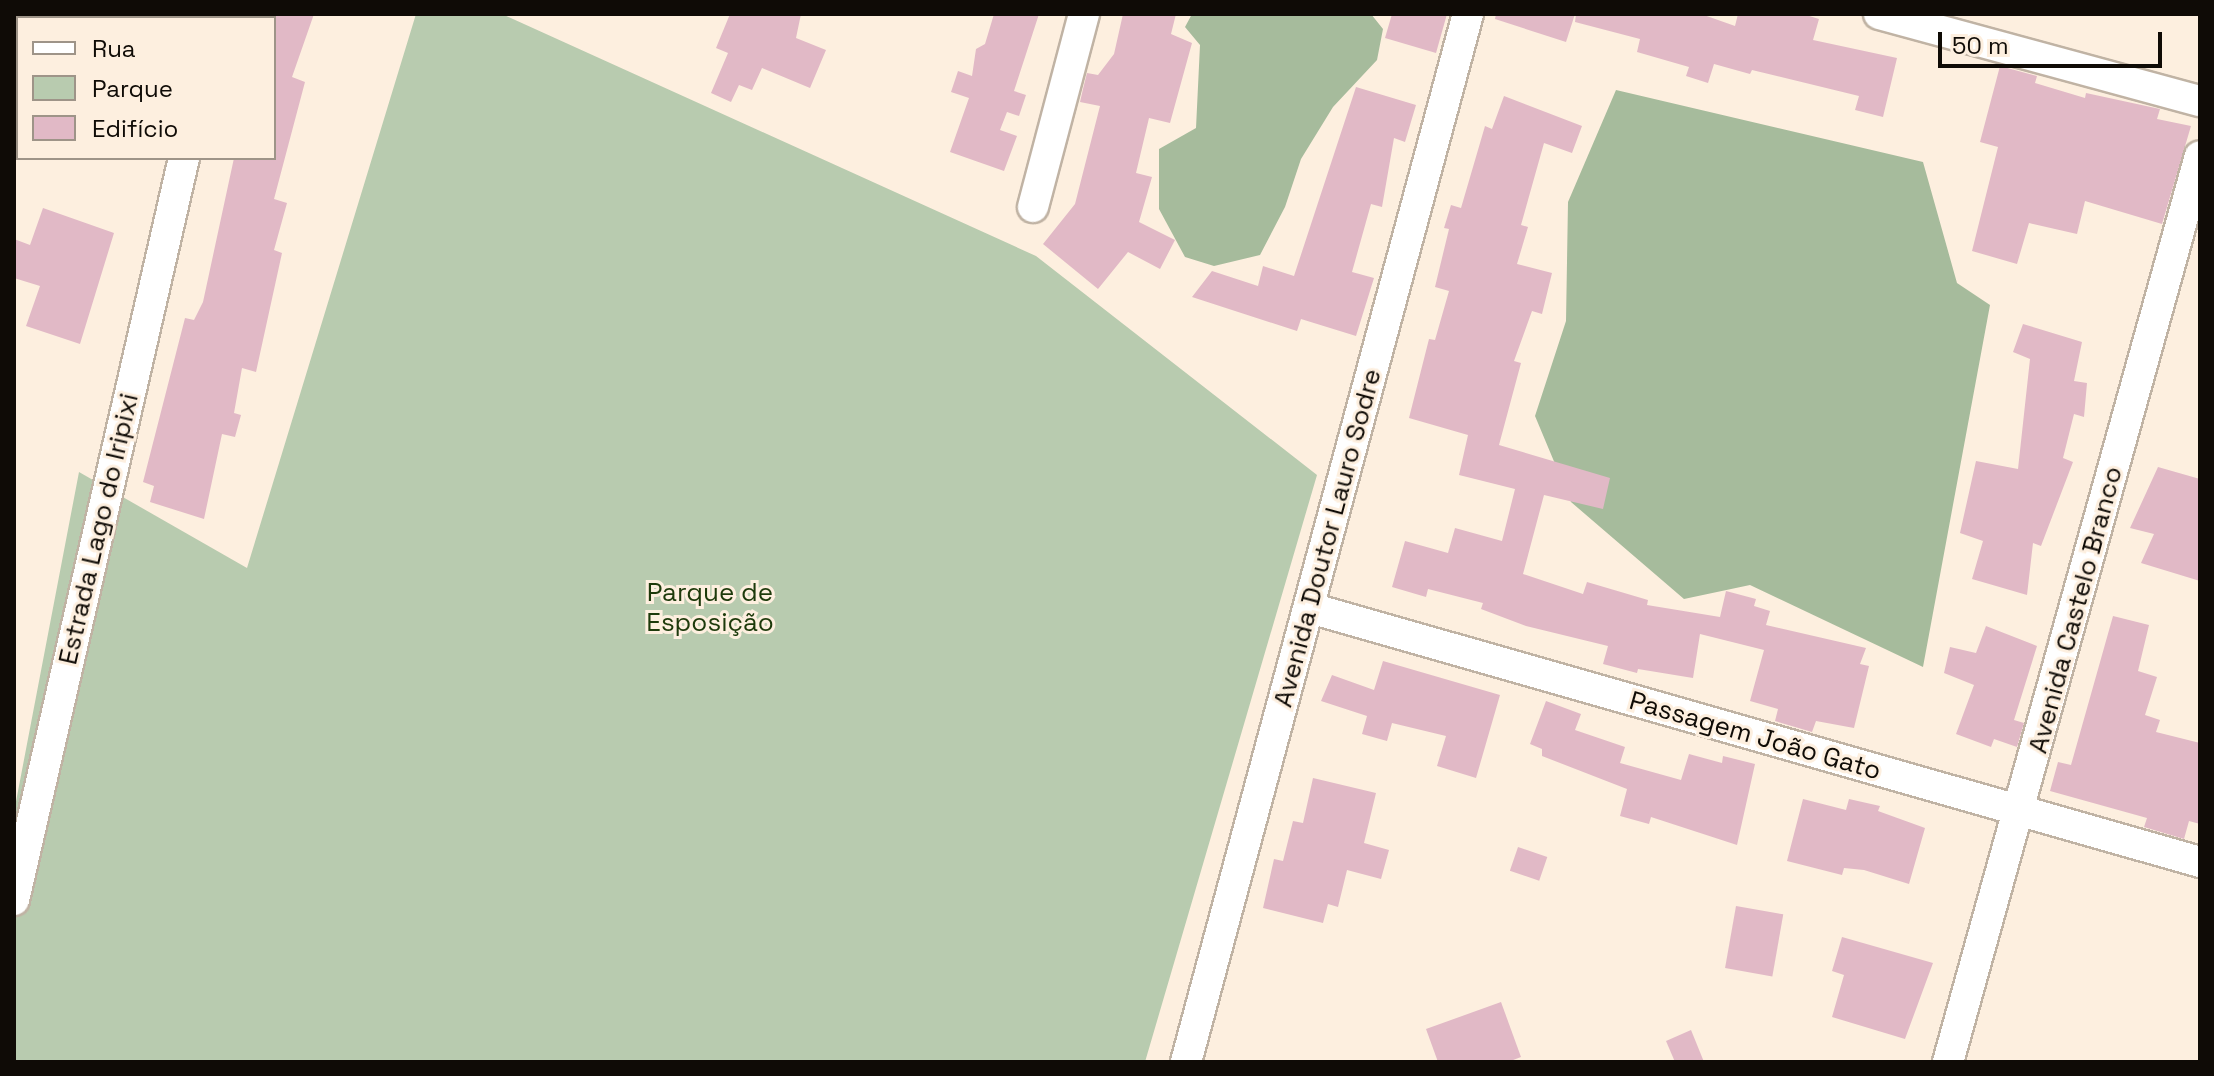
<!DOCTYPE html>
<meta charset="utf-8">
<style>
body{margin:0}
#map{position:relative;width:2214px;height:1076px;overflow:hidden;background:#fdefdf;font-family:"Space Grotesk",sans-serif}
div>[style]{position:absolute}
.green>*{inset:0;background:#b8cbaf}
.forest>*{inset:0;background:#a6bb9c}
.building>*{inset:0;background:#e1b9c6;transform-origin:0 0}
.roads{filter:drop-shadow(2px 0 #c0b3a4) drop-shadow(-2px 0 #c0b3a4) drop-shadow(0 2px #c0b3a4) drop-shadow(0 -2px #c0b3a4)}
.minor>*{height:30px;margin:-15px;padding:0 15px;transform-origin:15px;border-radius:15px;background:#fff}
span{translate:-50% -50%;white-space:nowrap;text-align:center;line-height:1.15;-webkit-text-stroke:6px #fdefdf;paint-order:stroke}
.street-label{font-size:26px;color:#0f0b06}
.park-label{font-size:26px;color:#1d3a0b}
.frame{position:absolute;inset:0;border:16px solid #0f0b06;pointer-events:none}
.legend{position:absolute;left:16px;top:16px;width:260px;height:144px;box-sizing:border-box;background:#fdefdf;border:2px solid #9e9488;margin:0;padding:10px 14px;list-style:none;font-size:24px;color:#0f0b06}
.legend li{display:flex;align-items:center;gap:16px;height:40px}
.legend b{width:40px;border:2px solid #9e9488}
.scale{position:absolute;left:1938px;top:32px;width:224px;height:36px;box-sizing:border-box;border:4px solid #0f0b06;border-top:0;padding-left:10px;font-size:24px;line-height:28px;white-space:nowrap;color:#0f0b06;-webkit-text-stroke:6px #fdefdf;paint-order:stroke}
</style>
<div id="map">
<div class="green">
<i style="clip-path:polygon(416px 14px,502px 14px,1036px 256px,1317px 475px,1145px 1062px,14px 1062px,14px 812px,79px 472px,247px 568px)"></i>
</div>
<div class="forest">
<i style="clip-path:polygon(1192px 14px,1371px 14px,1383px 29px,1377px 60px,1333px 107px,1301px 159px,1285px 207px,1260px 255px,1214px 266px,1185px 257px,1159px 209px,1159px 149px,1196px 128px,1200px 45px,1185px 27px)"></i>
<i style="clip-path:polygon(1616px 90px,1923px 162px,1957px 283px,1990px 305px,1923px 667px,1750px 585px,1684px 599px,1571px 502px,1535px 416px,1566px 321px,1568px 202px)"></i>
</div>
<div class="building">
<i style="clip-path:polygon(274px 14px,314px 14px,292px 77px,305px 82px,274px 199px,287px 203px,274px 250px,282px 253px,256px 372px,242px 368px,234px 413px,241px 415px,235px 437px,222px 434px,204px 519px,150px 502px,154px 486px,143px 482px,185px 318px,194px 320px,203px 302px,234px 158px,274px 158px)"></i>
<i style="clip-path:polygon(730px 14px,801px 14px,796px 38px,826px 50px,810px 88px,762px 68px,752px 90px,739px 85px,731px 102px,711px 93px,728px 53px,716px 48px)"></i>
<i style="clip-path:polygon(994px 14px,1039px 14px,1014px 91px,1026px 95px,1019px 116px,1007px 112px,1000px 130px,1017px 136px,1004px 171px,950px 152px,969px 98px,951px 92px,958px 71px,972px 76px,976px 49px,985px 44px)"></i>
<i style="clip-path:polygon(1123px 14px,1176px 14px,1171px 34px,1192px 43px,1170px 123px,1149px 118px,1136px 173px,1152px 177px,1139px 222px,1175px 240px,1160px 269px,1128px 252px,1098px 289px,1043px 244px,1075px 204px,1100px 106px,1080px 102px,1083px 89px,1087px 73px,1098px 75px,1114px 54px)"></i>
<i style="clip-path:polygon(1392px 14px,1447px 14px,1436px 53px,1385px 38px)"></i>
<i style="clip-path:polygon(1496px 14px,1575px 14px,1566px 42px,1495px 19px)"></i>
<i style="clip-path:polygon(1576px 14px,1701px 14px,1735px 26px,1738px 14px,1803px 14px,1819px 19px,1813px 40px,1897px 58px,1883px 117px,1855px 110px,1859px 96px,1752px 70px,1750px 74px,1714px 64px,1708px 83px,1686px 76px,1689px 67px,1637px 52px,1640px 39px,1575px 22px)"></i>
<i style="clip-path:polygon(2000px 66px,2037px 76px,2035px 83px,2085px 98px,2086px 93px,2160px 109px,2157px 119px,2191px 126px,2162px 224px,2085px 201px,2077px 234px,2029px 223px,2017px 264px,1972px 251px,1998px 147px,1980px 142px)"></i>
<i style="clip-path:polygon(1356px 87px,1416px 105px,1405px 142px,1394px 138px,1382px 207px,1371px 204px,1352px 272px,1374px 278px,1356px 336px,1301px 319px,1297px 331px,1192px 297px,1212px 271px,1258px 286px,1263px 266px,1294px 276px)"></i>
<i style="clip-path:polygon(1504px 96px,1582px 126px,1572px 153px,1544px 143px,1521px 225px,1528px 227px,1517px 264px,1552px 273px,1542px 314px,1532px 311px,1514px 361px,1521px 363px,1499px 445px,1610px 478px,1603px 509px,1544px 495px,1523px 574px,1583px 594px,1587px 582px,1648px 600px,1647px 605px,1720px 617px,1726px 591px,1756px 599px,1754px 606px,1770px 611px,1766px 625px,1866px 648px,1860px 664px,1869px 666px,1854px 728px,1816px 721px,1812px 732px,1775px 721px,1778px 709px,1750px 701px,1764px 650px,1700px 634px,1693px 678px,1638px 669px,1637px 673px,1603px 664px,1608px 646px,1526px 626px,1481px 609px,1483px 603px,1428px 589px,1426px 597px,1392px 587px,1405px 541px,1448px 553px,1455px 528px,1502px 541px,1515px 489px,1459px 475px,1468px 435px,1409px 418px,1429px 339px,1435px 340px,1449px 291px,1435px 287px,1449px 229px,1444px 228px,1451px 205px,1461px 208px,1485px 126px,1492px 129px)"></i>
<i style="clip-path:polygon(43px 208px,114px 233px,80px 344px,26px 326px,40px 286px,14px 278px,14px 239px,30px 245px)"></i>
<i style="clip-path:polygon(2023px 324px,2082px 342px,2074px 381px,2087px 383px,2084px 417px,2074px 414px,2063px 458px,2073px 462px,2041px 546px,2033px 543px,2027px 595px,1972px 579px,1983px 541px,1960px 533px,1976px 461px,2018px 469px,2030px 359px,2013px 352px)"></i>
<i style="clip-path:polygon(2158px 467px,2200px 479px,2200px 581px,2141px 563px,2154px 534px,2130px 528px)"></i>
<i style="clip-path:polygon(2113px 616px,2149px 625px,2138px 671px,2157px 677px,2145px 715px,2160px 720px,2156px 732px,2200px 743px,2200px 824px,2189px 821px,2184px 839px,2144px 827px,2147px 818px,2050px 791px,2058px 762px,2071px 765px)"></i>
<i style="clip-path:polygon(1986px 626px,2037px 646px,2014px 720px,2024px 723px,2017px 747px,1994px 739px,1991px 747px,1956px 734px,1974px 685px,1944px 673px,1950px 647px,1976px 653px)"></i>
<i style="clip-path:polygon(1383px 661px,1500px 695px,1476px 778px,1437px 766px,1446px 736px,1392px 723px,1387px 741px,1362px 734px,1367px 716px,1321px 701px,1332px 675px,1374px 690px)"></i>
<i style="clip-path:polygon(1546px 701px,1581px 714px,1575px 730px,1625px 747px,1620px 763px,1681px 780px,1689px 754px,1722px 763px,1723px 756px,1755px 764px,1737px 845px,1651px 817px,1649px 824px,1620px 816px,1627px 789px,1542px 756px,1542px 749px,1530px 744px)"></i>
<i style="clip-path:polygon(1313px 778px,1376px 793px,1364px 843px,1389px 850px,1381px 879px,1347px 870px,1338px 907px,1328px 904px,1323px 923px,1263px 908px,1274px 859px,1283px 861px,1293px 821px,1303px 823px)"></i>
<i style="clip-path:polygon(1803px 799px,1846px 810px,1849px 799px,1880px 806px,1878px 811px,1925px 828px,1909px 884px,1864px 870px,1844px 868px,1842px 875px,1787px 861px)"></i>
<i style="left:1518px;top:847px;width:31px;height:25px;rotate:19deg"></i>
<i style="left:1736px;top:906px;width:48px;height:63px;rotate:10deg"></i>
<i style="clip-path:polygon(1842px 937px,1933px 963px,1905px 1039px,1832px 1017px,1844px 975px,1832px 971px)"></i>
<i style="clip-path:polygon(1501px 1002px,1521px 1057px,1508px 1062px,1438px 1062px,1426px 1029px)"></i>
<i style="clip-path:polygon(1691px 1030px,1704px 1062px,1675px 1062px,1666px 1041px)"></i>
</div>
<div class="roads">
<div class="minor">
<i style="left:86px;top:14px;width:12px;rotate:20deg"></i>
<i style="left:1879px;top:14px;width:333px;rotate:15.2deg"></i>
<i style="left:217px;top:18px;width:4px;rotate:-76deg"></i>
<i style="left:1033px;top:207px;width:200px;rotate:-75.2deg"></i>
<i style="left:1310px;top:608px;width:926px;rotate:15.93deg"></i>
<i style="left:14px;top:900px;width:761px;rotate:-77.1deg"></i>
<i style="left:1186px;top:1062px;width:1085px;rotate:-74.94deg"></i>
<i style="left:1948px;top:1062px;width:940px;rotate:-74.46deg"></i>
</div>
</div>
<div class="street-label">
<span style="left:99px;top:529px;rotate:-77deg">Estrada Lago do Iripixi</span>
<span style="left:1328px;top:538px;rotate:-75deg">Avenida Doutor Lauro Sodre</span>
<span style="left:2076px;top:610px;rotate:-75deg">Avenida Castelo Branco</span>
<span style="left:1755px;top:736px;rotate:16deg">Passagem João Gato</span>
</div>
<div class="park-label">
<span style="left:710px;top:608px">Parque de<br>Esposição</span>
</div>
<div class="frame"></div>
<ul class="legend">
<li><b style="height:10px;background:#fff"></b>Rua</li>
<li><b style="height:22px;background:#b8cbaf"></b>Parque</li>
<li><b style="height:22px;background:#e1b9c6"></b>Edifício</li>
</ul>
<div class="scale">50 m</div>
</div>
